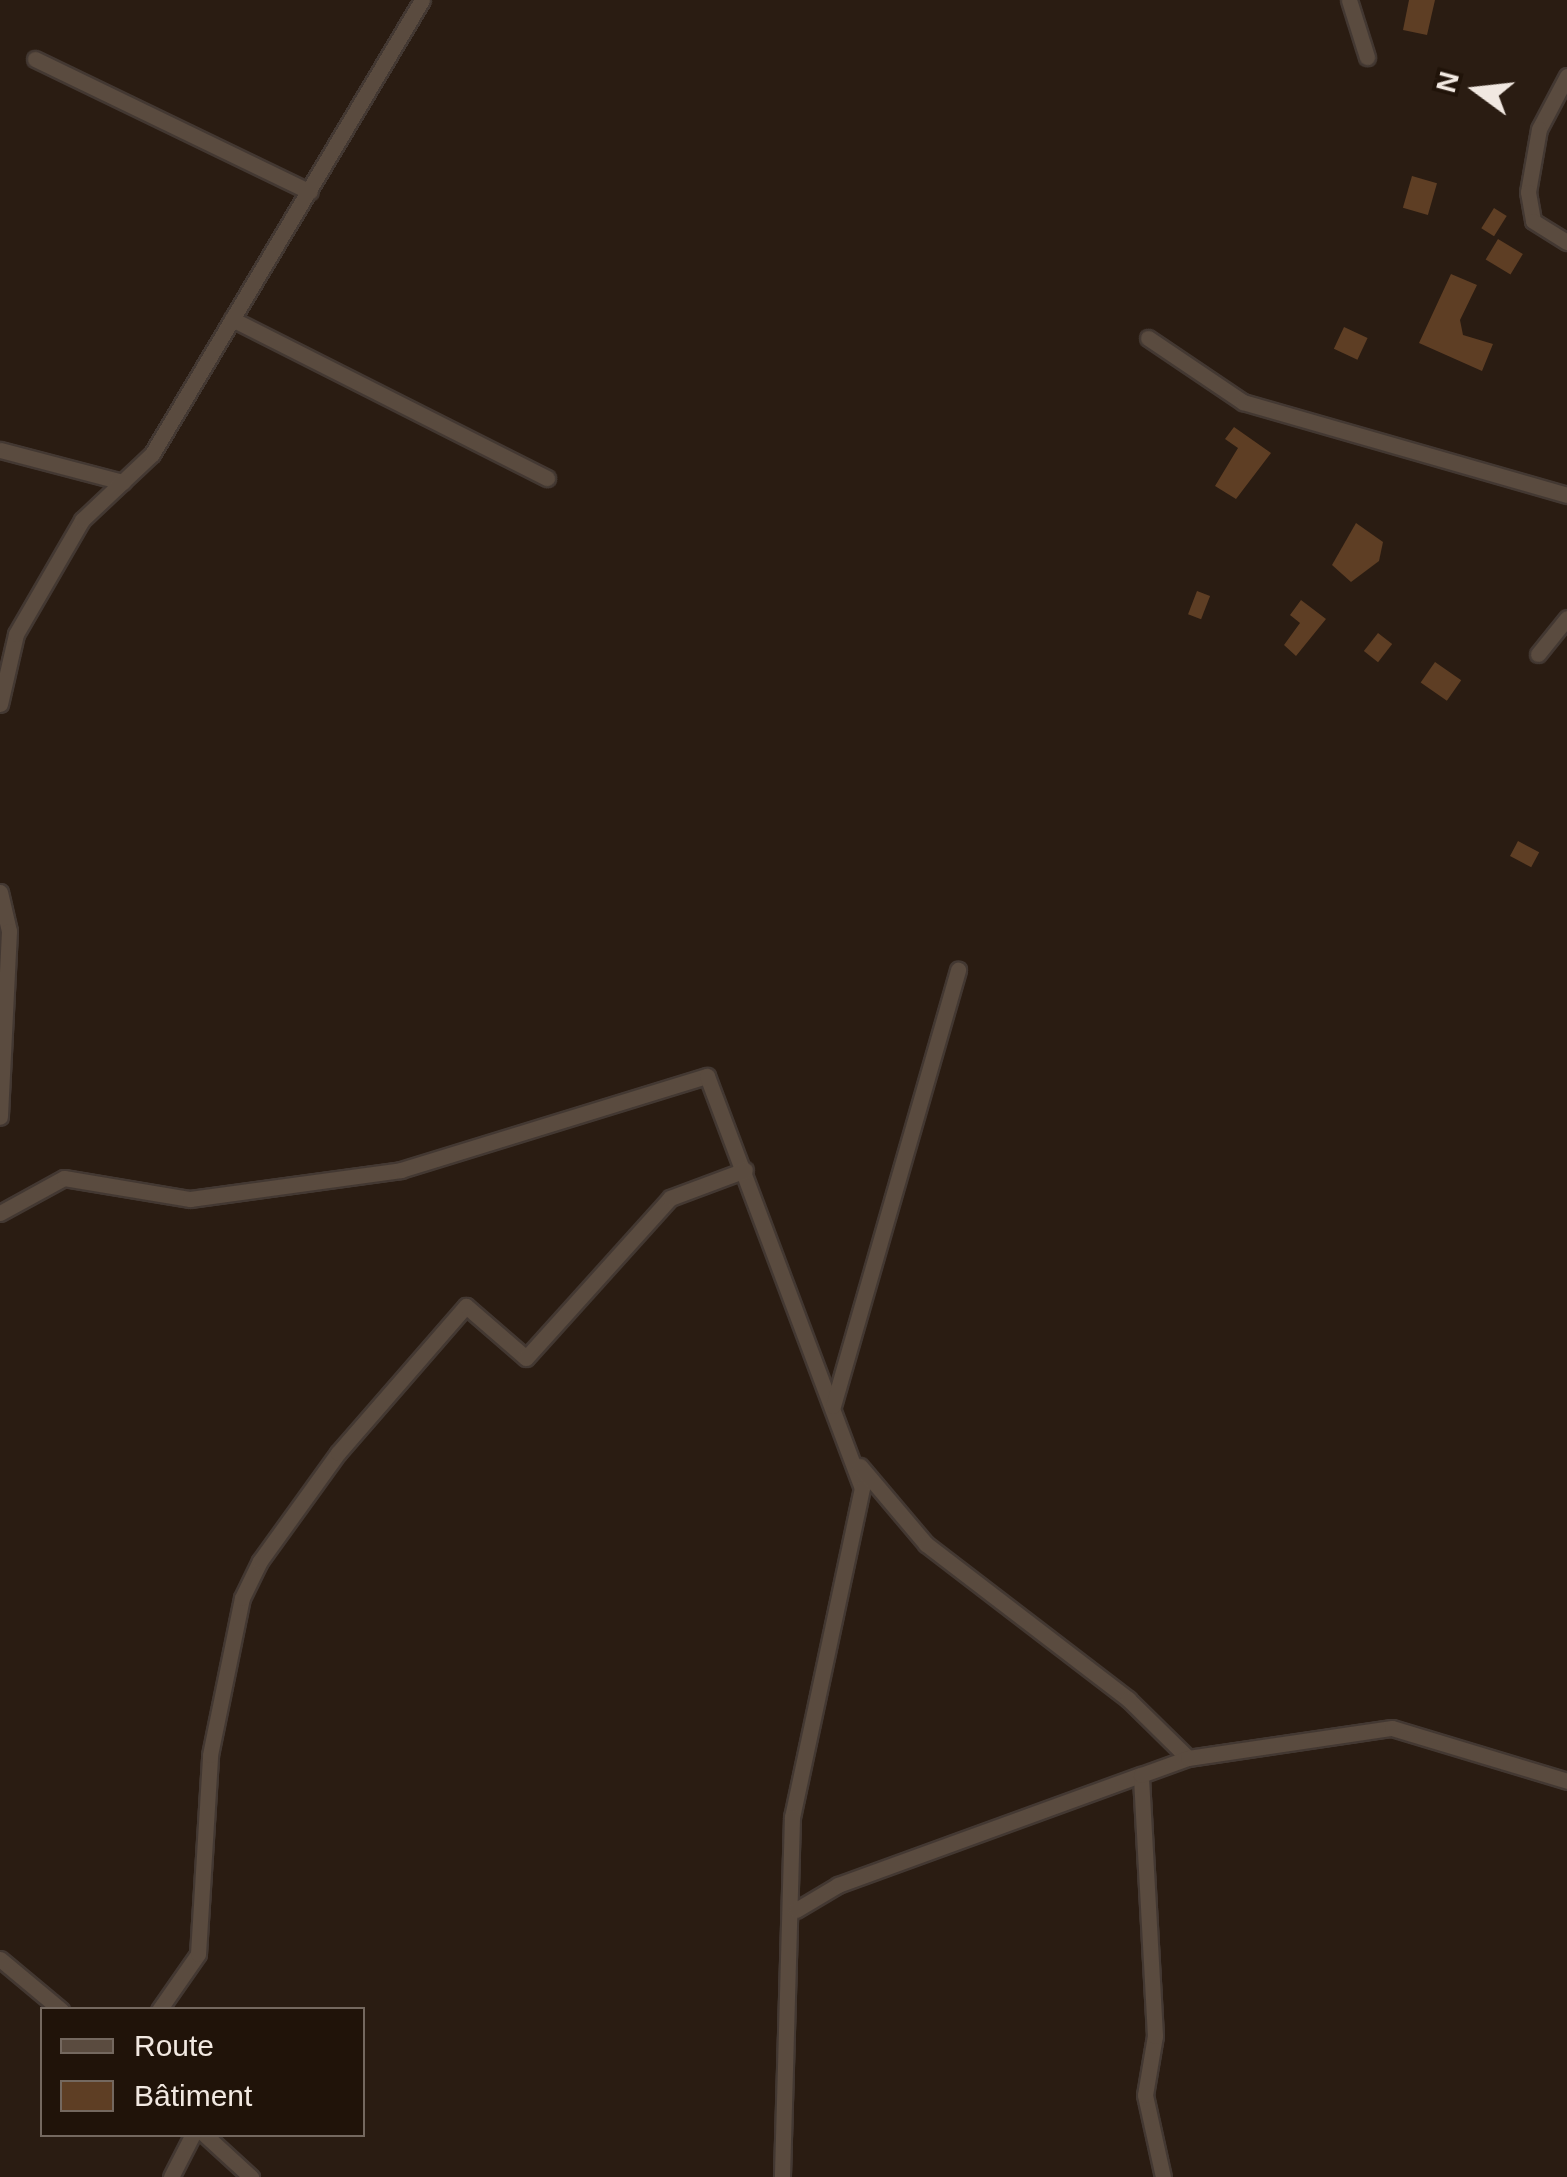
<!DOCTYPE html>
<meta charset="utf-8">
<style>
body{margin:0}
#map{position:relative;width:1567px;height:2177px;overflow:hidden;background:#2a1c12;font-family:Helvetica,sans-serif}
div>[style]{position:absolute}
.building>*{inset:0;background:#5e3e24;transform-origin:0 0}
.roads{filter:drop-shadow(2px 0 #433832) drop-shadow(-2px 0 #433832) drop-shadow(0 2px #433832) drop-shadow(0 -2px #433832)}
.minor>*{height:15px;margin:-7.5px;padding:0 7.5px;transform-origin:7.5px;border-radius:7.5px;background:#5a4b3f}
span{translate:-50% -50%;white-space:nowrap;text-align:center;line-height:1.15;-webkit-text-stroke:8px #201309;paint-order:stroke}
.legend{position:absolute;left:40px;top:2007px;width:325px;height:130px;box-sizing:border-box;background:#201309;border:2px solid #74685f;margin:0;padding:12px 18px;list-style:none;font-size:30px;color:#f1e8e1}
.legend li{display:flex;align-items:center;gap:20px;height:50px}
.legend b{width:50px;border:2px solid #74685f}
.north{position:absolute;left:1427px;top:40px;width:100px;height:100px;-webkit-text-stroke:8px #201309;paint-order:stroke;rotate:285deg;font-size:28px;font-weight:700;line-height:40px;text-align:center;color:#f1e8e1}
.north::after{content:'';display:block;margin:auto;width:35px;height:45px;background:#f1e8e1;clip-path:polygon(50% 0,100% 100%,50% 72%,0 100%)}
</style>
<div id="map">
<div class="building">
<i style="clip-path:polygon(1409px 0,1435px 0,1427px 35px,1403px 30px)"></i>
<i style="left:1412px;top:176px;width:26px;height:33px;rotate:16deg"></i>
<i style="left:1494px;top:208px;width:15px;height:24px;rotate:32deg"></i>
<i style="left:1498px;top:239px;width:29px;height:24px;rotate:31deg"></i>
<i style="clip-path:polygon(1451px 274px,1477px 285px,1460px 320px,1463px 335px,1493px 344px,1482px 371px,1419px 343px)"></i>
<i style="left:1344px;top:327px;width:26px;height:24px;rotate:25deg"></i>
<i style="clip-path:polygon(1234px 427px,1271px 453px,1236px 499px,1215px 486px,1238px 448px,1225px 439px)"></i>
<i style="clip-path:polygon(1356px 523px,1383px 542px,1379px 561px,1351px 582px,1332px 565px)"></i>
<i style="left:1197px;top:591px;width:14px;height:25px;rotate:21deg"></i>
<i style="clip-path:polygon(1301px 600px,1326px 619px,1296px 656px,1284px 645px,1300px 623px,1290px 615px)"></i>
<i style="left:1378px;top:633px;width:18px;height:23px;rotate:38deg"></i>
<i style="left:1435px;top:662px;width:32px;height:25px;rotate:35deg"></i>
<i style="left:1518px;top:841px;width:24px;height:17px;rotate:28deg"></i>
</div>
<div class="roads">
<div class="minor">
<i style="left:1349px;top:0;width:60px;rotate:72.5deg"></i>
<i style="left:35px;top:59px;width:305px;rotate:25.8deg"></i>
<i style="left:1567px;top:76px;width:60px;rotate:117.8deg"></i>
<i style="left:1539px;top:129px;width:64px;rotate:99.9deg"></i>
<i style="left:1528px;top:192px;width:29px;rotate:80deg"></i>
<i style="left:1533px;top:221px;width:40px;rotate:32deg"></i>
<i style="left:232px;top:319px;width:353px;rotate:26.8deg"></i>
<i style="left:1148px;top:338px;width:115px;rotate:34deg"></i>
<i style="left:1243px;top:402px;width:337px;rotate:16deg"></i>
<i style="left:0;top:450px;width:127px;rotate:14.6deg"></i>
<i style="left:1538px;top:654px;width:46px;rotate:-51.1deg"></i>
<i style="left:0;top:704px;width:72px;rotate:-77.1deg"></i>
<i style="left:16px;top:634px;width:132px;rotate:-59.9deg"></i>
<i style="left:82px;top:520px;width:96px;rotate:-43.3deg"></i>
<i style="left:152px;top:454px;width:528px;rotate:-59.26deg"></i>
<i style="left:0;top:892px;width:40px;rotate:77deg"></i>
<i style="left:9px;top:931px;width:186px;rotate:92.8deg"></i>
<i style="left:0;top:1213px;width:73px;rotate:-28.7deg"></i>
<i style="left:64px;top:1178px;width:128px;rotate:9.5deg"></i>
<i style="left:190px;top:1199px;width:213px;rotate:-7.8deg"></i>
<i style="left:401px;top:1170px;width:320px;rotate:-17.1deg"></i>
<i style="left:707px;top:1076px;width:440px;rotate:69.4deg"></i>
<i style="left:862px;top:1488px;width:336px;rotate:102deg"></i>
<i style="left:792px;top:1817px;width:360px;rotate:91.6deg"></i>
<i style="left:833px;top:1406px;width:454px;rotate:-74deg"></i>
<i style="left:860px;top:1466px;width:102px;rotate:49.8deg"></i>
<i style="left:926px;top:1544px;width:255px;rotate:37.5deg"></i>
<i style="left:1128px;top:1699px;width:84px;rotate:44.5deg"></i>
<i style="left:796px;top:1910px;width:49px;rotate:-30.8deg"></i>
<i style="left:838px;top:1885px;width:322px;rotate:-20deg"></i>
<i style="left:0;top:1959px;width:80px;rotate:39.9deg"></i>
<i style="left:159px;top:2010px;width:68px;rotate:-55.1deg"></i>
<i style="left:198px;top:1954px;width:199px;rotate:-86.5deg"></i>
<i style="left:210px;top:1755px;width:160px;rotate:-78.5deg"></i>
<i style="left:242px;top:1598px;width:41px;rotate:-64.1deg"></i>
<i style="left:260px;top:1561px;width:133px;rotate:-54.2deg"></i>
<i style="left:338px;top:1453px;width:195px;rotate:-49deg"></i>
<i style="left:466px;top:1306px;width:79px;rotate:40.9deg"></i>
<i style="left:526px;top:1358px;width:215px;rotate:-48deg"></i>
<i style="left:670px;top:1198px;width:80px;rotate:-20.5deg"></i>
<i style="left:204px;top:2134px;width:64px;rotate:42.5deg"></i>
<i style="left:171px;top:2177px;width:48px;rotate:-62.9deg"></i>
<i style="left:1163px;top:2177px;width:84px;rotate:-102.4deg"></i>
<i style="left:1145px;top:2095px;width:60px;rotate:-80.4deg"></i>
<i style="left:1155px;top:2036px;width:261px;rotate:-93.1deg"></i>
<i style="left:1141px;top:1775px;width:50px;rotate:-19.9deg"></i>
<i style="left:1188px;top:1758px;width:206px;rotate:-8.4deg"></i>
<i style="left:1392px;top:1728px;width:183px;rotate:16.8deg"></i>
</div>
</div>
<ul class="legend">
<li><b style="height:12px;background:#5a4b3f"></b>Route</li>
<li><b style="height:28px;background:#5e3e24"></b>Bâtiment</li>
</ul>
<div class="north">N</div>
</div>
